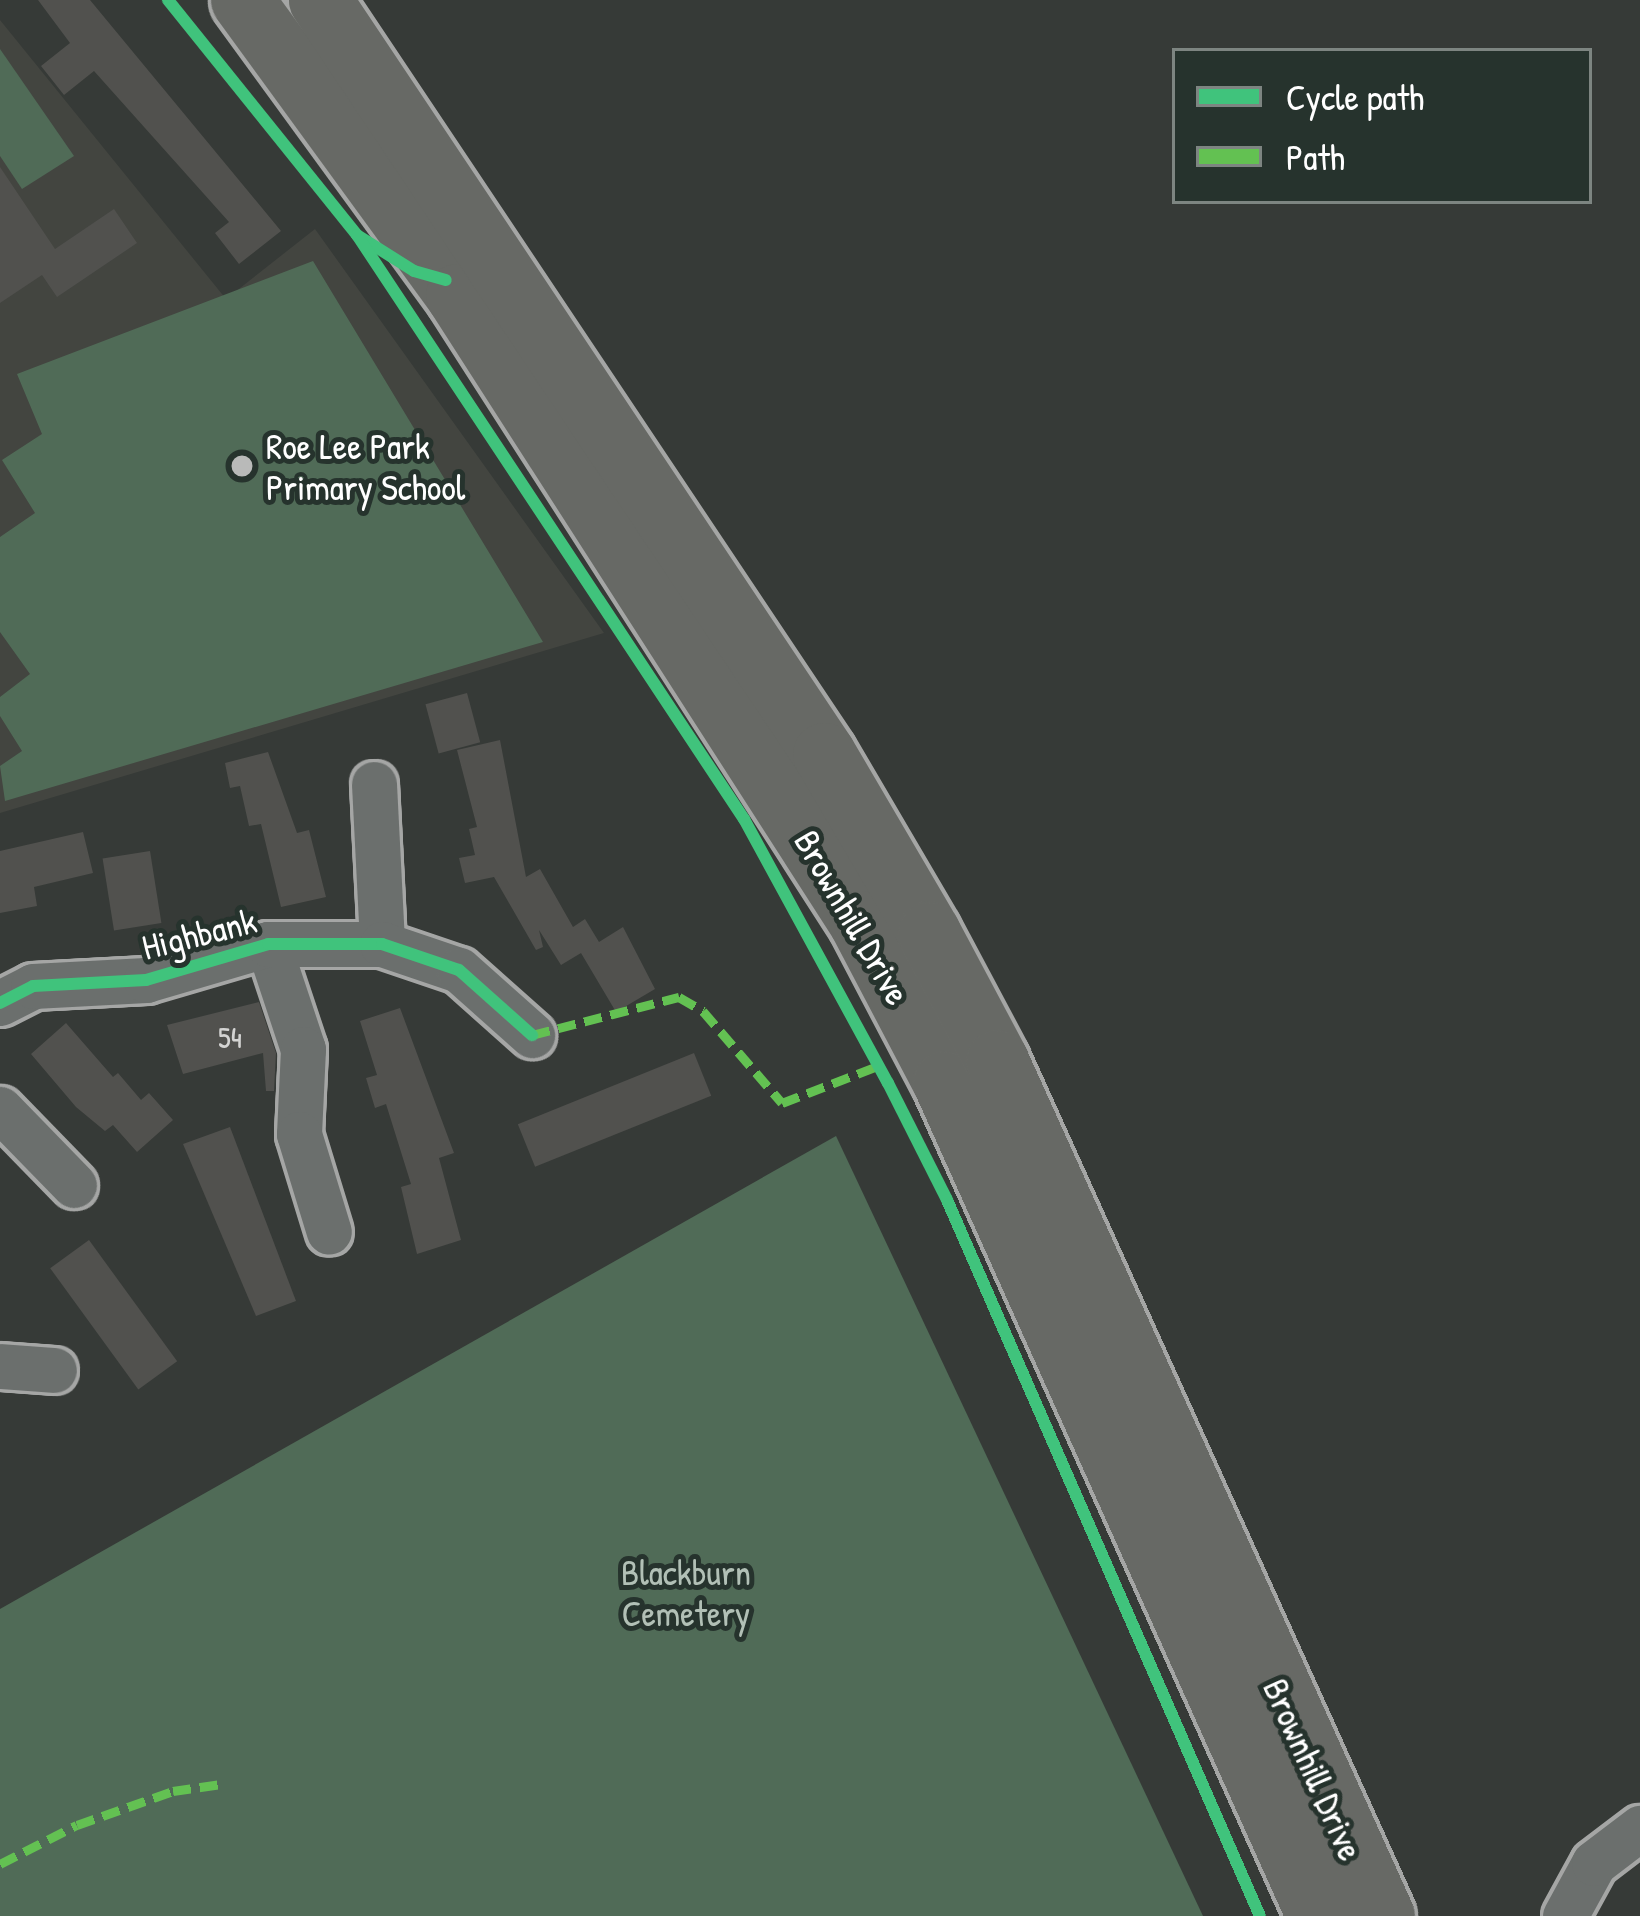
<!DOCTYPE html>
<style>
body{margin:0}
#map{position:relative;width:1640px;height:1916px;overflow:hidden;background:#363a37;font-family:"Patrick Hand",sans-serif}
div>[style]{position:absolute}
.built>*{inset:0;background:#434540}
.green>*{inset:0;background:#506b57}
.building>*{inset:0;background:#51514e;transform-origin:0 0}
.roads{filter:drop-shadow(3px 0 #a5a6a5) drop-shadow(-3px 0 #a5a6a5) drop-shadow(0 3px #a5a6a5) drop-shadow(0 -3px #a5a6a5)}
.minor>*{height:45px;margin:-22.5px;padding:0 22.5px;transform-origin:22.5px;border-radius:22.5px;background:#6b6f6d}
.highway>*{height:63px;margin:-31.5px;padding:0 31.5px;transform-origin:31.5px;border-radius:31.5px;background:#676965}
.quiet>*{height:9px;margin-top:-4.5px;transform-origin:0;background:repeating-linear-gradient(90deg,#63c152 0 18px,transparent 0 27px)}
.cycleway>*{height:12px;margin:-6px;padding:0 6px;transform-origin:6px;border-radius:6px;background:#40c37c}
.dots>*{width:33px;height:33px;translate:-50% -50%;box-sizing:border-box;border:6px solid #26332d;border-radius:50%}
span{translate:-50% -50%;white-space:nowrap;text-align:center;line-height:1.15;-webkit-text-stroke:10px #26332d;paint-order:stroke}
.number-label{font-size:30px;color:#d4d4d3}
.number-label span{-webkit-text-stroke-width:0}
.poi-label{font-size:36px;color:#fff}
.left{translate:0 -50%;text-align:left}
.street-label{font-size:36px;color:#fff}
.park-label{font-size:36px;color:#b2c0b6}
.legend{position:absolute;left:1172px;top:48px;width:420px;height:156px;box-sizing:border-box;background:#26332d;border:3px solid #7d8581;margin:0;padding:15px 21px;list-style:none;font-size:36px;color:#fff}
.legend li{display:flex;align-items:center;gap:24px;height:60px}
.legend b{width:60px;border:3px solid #7d8581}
</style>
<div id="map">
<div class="built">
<i style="clip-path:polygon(0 20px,226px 299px,315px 229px,604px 633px,0 813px)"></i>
</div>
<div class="green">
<i style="clip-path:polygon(0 49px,74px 156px,22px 189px,0 156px)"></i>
<i style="clip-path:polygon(313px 261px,543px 642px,5px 801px,0 766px,22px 751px,0 716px,0 697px,30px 674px,0 632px,0 537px,35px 513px,2px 460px,42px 434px,17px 374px)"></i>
<i style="clip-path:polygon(836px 1136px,1203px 1916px,0 1916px,0 1609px)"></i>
</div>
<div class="building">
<i style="clip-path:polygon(38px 0,90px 0,281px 231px,239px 264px,215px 233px,229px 222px,94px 71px,64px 95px,41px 66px,70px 43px)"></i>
<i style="clip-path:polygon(0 167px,55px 249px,114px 209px,137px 243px,57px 297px,42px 275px,0 303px)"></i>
<i style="left:467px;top:693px;width:51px;height:43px;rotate:75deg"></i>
<i style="clip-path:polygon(500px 740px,526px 877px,540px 869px,573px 927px,585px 919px,599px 942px,623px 927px,655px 989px,616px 1012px,581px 953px,591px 947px,561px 965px,539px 930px,543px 947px,536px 950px,494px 877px,465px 883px,459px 858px,475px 855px,469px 829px,477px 827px,457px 750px)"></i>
<i style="clip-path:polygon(268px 752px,297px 833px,309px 830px,326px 897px,281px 907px,261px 824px,249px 826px,240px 786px,230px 788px,225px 763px)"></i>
<i style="clip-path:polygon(83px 832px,93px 873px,34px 887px,37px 906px,0 913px,0 851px)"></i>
<i style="left:150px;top:851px;width:73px;height:48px;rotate:81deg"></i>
<i style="clip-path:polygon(259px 1002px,276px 1053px,274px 1091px,266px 1091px,263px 1053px,183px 1074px,167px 1025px)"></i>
<i style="clip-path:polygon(400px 1008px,454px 1153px,439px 1158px,461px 1240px,417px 1254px,401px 1187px,411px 1184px,386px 1104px,375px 1108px,366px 1078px,377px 1075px,360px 1021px)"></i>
<i style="clip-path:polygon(66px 1023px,113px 1077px,118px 1073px,141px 1100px,149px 1093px,173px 1120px,137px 1152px,113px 1125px,105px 1131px,76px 1107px,31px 1054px)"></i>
<i style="left:694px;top:1053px;width:46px;height:190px;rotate:68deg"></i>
<i style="clip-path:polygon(230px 1127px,296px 1301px,256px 1316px,183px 1144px)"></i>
<i style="left:89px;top:1240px;width:150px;height:48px;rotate:54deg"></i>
</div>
<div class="roads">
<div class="minor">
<i style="left:374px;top:784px;width:160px;rotate:87.1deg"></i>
<i style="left:268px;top:944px;width:111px;rotate:71.6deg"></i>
<i style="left:303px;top:1049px;width:85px;rotate:92.7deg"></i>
<i style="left:299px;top:1134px;width:102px;rotate:73deg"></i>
<i style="left:0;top:1003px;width:37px;rotate:-27deg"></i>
<i style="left:33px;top:986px;width:113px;rotate:-3deg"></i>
<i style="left:146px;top:980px;width:127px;rotate:-16.4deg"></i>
<i style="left:268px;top:944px;width:114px"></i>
<i style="left:382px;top:944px;width:81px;rotate:18.7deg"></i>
<i style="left:459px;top:970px;width:98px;rotate:41.7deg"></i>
<i style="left:0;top:1109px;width:106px;rotate:45.8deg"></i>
<i style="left:0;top:1366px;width:54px;rotate:4.2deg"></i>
<i style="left:1565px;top:1916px;width:60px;rotate:-61.3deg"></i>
<i style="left:1594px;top:1863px;width:58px;rotate:-37.3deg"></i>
</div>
<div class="highway">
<i style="left:242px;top:0;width:365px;rotate:53.9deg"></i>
<i style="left:457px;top:295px;width:745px;rotate:57.27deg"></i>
<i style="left:860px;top:922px;width:181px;rotate:62.3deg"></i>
<i style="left:944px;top:1082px;width:914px;rotate:65.85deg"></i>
<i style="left:320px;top:0;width:907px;rotate:56.24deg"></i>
<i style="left:824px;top:754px;width:208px;rotate:59.6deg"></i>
<i style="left:929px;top:933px;width:145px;rotate:62deg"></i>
<i style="left:997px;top:1061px;width:938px;rotate:65.7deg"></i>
</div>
</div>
<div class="quiet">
<i style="left:532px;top:1035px;width:152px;rotate:-14.5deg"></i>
<i style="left:679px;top:997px;width:28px;rotate:30deg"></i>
<i style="left:703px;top:1011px;width:121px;rotate:49.3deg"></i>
<i style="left:782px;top:1103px;width:103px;rotate:-21.1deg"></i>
<i style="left:0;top:1864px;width:86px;rotate:-26.9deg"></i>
<i style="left:77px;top:1825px;width:102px;rotate:-19.5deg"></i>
<i style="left:173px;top:1791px;width:49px;rotate:-8.3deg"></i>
</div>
<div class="cycleway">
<i style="left:168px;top:0;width:302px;rotate:51.2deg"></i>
<i style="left:357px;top:235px;width:67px;rotate:32.3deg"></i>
<i style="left:414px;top:271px;width:33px;rotate:16deg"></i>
<i style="left:357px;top:235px;width:701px;rotate:56.47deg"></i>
<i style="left:744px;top:819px;width:301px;rotate:61.4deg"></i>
<i style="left:888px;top:1083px;width:131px;rotate:63.2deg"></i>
<i style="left:947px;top:1200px;width:781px;rotate:66.39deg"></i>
<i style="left:0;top:1003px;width:37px;rotate:-27deg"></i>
<i style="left:33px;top:986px;width:113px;rotate:-3deg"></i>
<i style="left:146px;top:980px;width:127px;rotate:-16.4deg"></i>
<i style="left:268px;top:944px;width:114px"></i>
<i style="left:382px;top:944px;width:81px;rotate:18.7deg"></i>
<i style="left:459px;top:970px;width:98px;rotate:41.7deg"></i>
</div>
<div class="dots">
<i style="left:242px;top:466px;background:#b9bab9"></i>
</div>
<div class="number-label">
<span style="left:230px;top:1037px">54</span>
</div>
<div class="poi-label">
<span class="left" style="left:266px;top:466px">Roe Lee Park<br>Primary School</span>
</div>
<div class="street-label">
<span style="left:853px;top:917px;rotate:60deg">Brownhill Drive</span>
<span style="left:199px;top:933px;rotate:-14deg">Highbank</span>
<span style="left:1314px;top:1769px;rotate:66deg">Brownhill Drive</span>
</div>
<div class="park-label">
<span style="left:686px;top:1592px">Blackburn<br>Cemetery</span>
</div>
<ul class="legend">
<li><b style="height:15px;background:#40c37c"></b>Cycle path</li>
<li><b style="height:15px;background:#63c152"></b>Path</li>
</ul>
</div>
